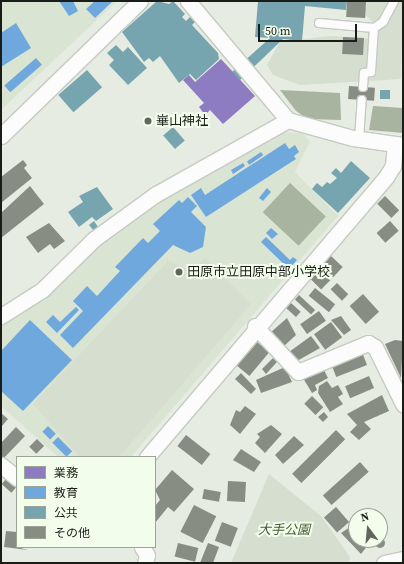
<!DOCTYPE html>
<meta charset="utf-8">
<style>
body{margin:0}
#map{position:relative;width:404px;height:564px;overflow:hidden;background:#e7ece3;font-family:"Source Serif 4","Noto Sans JP",serif}
div>[style]{position:absolute}
.built>*{inset:0;background:#dae4d3}
.green>*{inset:0;background:#d5decf}
.water>*{inset:0;background:#a8b49f;transform-origin:0 0}
.offices>*{inset:0;background:#8e7cc3}
.schools>*{inset:0;background:#6fa8dc;transform-origin:0 0}
.public>*{inset:0;background:#76a5af;transform-origin:0 0}
.building>*{inset:0;background:#888d84;transform-origin:0 0}
.round{border-radius:50%}
.roads{filter:drop-shadow(1px 0 #c6cac3) drop-shadow(-1px 0 #c6cac3) drop-shadow(0 1px #c6cac3) drop-shadow(0 -1px #c6cac3)}
.service>*{height:8px;margin:-4px;padding:0 4px;transform-origin:4px;border-radius:4px;background:#fbfcfb}
.minor>*{height:15px;margin:-7.5px;padding:0 7.5px;transform-origin:7.5px;border-radius:7.5px;background:#fbfcfb}
.dots>*{width:11px;height:11px;translate:-50% -50%;box-sizing:border-box;border:2px solid #f3fdec;border-radius:50%}
span{translate:-50% -50%;white-space:nowrap;text-align:center;line-height:1.15;-webkit-text-stroke:4px #f3fdec;paint-order:stroke}
.poi-label{font-size:13px;color:#1a1d17}
.left{translate:0 -50%;text-align:left}
.park-label{font-size:13px;color:#475e34;font-style:italic}
.frame{position:absolute;inset:0;border:2px solid #1a1d17;pointer-events:none}
.legend{position:absolute;left:16px;top:456px;width:140px;height:92px;box-sizing:border-box;background:#f3fdec;border:1px solid #9ca397;margin:0;padding:5px 7px;list-style:none;font-size:12px;color:#1a1d17}
.legend li{display:flex;align-items:center;gap:8px;height:20px}
.legend b{width:20px;border:1px solid #9ca397}
.north{position:absolute;left:348px;top:508px;width:40px;height:40px;box-sizing:border-box;background:#f3fdec;border:1px solid #9ca397;border-radius:50%;rotate:344deg;font-size:11px;font-weight:700;line-height:16px;text-align:center;color:#1a1d17}
.north::after{content:'';display:block;margin:auto;width:14px;height:18px;background:#62655e;clip-path:polygon(50% 0,100% 100%,50% 72%,0 100%)}
.scale{position:absolute;left:258px;top:24px;width:99px;height:18px;box-sizing:border-box;border:2px solid #1a1d17;border-top:0;padding-left:5px;font-size:12px;line-height:14px;white-space:nowrap;color:#1a1d17;-webkit-text-stroke:3px #f3fdec;paint-order:stroke}
</style>
<div id="map">
<div class="built">
<i style="clip-path:polygon(1px 1px,117px 1px,1px 110px)"></i>
<i style="clip-path:polygon(277px 132px,303px 133px,310px 142px,295px 172px,338px 216px,131px 457px,58px 457px,1px 406px,1px 325px,41px 297px,94px 247px,138px 213px)"></i>
</div>
<div class="green">
<i style="clip-path:polygon(351px 1px,403px 1px,401px 79px,300px 85px,273px 75px,267px 65px,280px 42px,330px 36px,374px 39px,380px 29px)"></i>
<i style="clip-path:polygon(205px 258px,251px 304px,119px 457px,80px 457px,33px 404px,168px 261px,185px 268px,196px 266px)"></i>
<i style="clip-path:polygon(269px 474px,321px 516px,350px 557px,349px 563px,231px 563px)"></i>
</div>
<div class="water">
<i style="clip-path:polygon(280px 90px,340px 93px,341px 120px,308px 119px,296px 111px)"></i>
<i style="clip-path:polygon(373px 106px,403px 108px,403px 133px,369px 130px)"></i>
<i style="left:290px;top:183px;width:49px;height:40px;rotate:43deg"></i>
</div>
<div class="offices">
<i style="clip-path:polygon(221px 59px,255px 96px,223px 124px,210px 110px,205px 115px,199px 107px,204px 103px,183px 80px,189px 75px,195px 82px)"></i>
</div>
<div class="schools">
<i style="clip-path:polygon(59px 1px,73px 1px,78px 11px,69px 16px)"></i>
<i style="clip-path:polygon(95px 1px,113px 1px,95px 18px,86px 9px)"></i>
<i style="clip-path:polygon(16px 23px,31px 48px,1px 67px,1px 33px)"></i>
<i style="left:36px;top:58px;width:9px;height:42px;rotate:49deg"></i>
<i style="clip-path:polygon(285px 143px,289px 149px,295px 145px,299px 152px,294px 156px,296px 159px,206px 217px,191px 195px,201px 188px,205px 195px)"></i>
<i style="left:261px;top:152px;width:4px;height:17px;rotate:56deg"></i>
<i style="clip-path:polygon(243px 163px,245px 166px,233px 174px,231px 170px)"></i>
<i style="clip-path:polygon(267px 188px,271px 192px,263px 201px,259px 198px)"></i>
<i style="clip-path:polygon(188px 197px,197px 206px,191px 212px,206px 227px,203px 247px,190px 253px,173px 245px,73px 348px,60px 335px,83px 311px,73px 301px,87px 286px,97px 296px,120px 271px,115px 267px,143px 238px,148px 243px,160px 231px,153px 224px,179px 200px,182px 203px)"></i>
<i style="clip-path:polygon(271px 228px,278px 234px,272px 239px,266px 233px)"></i>
<i style="clip-path:polygon(266px 237px,290px 260px,293px 257px,297px 260px,289px 269px,261px 242px)"></i>
<i style="clip-path:polygon(76px 307px,79px 310px,57px 333px,46px 322px,53px 315px,60px 322px)"></i>
<i style="clip-path:polygon(30px 320px,72px 360px,23px 411px,1px 391px,1px 351px)"></i>
<i style="left:48px;top:426px;width:11px;height:8px;rotate:45deg"></i>
<i style="left:58px;top:437px;width:20px;height:8px;rotate:45deg"></i>
</div>
<div class="public">
<i style="clip-path:polygon(157px 1px,169px 4px,173px 1px,185px 14px,182px 17px,186px 21px,190px 17px,195px 22px,192px 25px,218px 53px,219px 59px,196px 80px,190px 74px,179px 83px,160px 56px,153px 62px,149px 58px,144px 62px,122px 32px)"></i>
<i style="clip-path:polygon(258px 1px,347px 1px,346px 10px,305px 6px,302px 41px,283px 39px,240px 80px,232px 72px,270px 38px,255px 37px)"></i>
<i style="clip-path:polygon(116px 45px,123px 52px,128px 47px,147px 68px,128px 85px,109px 65px,114px 60px,107px 53px)"></i>
<i style="left:87px;top:70px;width:23px;height:38px;rotate:49deg"></i>
<i style="left:380px;top:90px;width:10px;height:9px"></i>
<i style="left:173px;top:127px;width:18px;height:13px;rotate:49deg"></i>
<i style="clip-path:polygon(351px 161px,370px 178px,338px 213px,312px 189px,317px 183px,322px 187px,327px 182px,330px 184px,337px 178px,331px 173px,336px 168px,341px 173px)"></i>
<i style="clip-path:polygon(97px 187px,113px 209px,96px 221px,92px 217px,79px 227px,68px 212px,83px 202px,79px 196px)"></i>
<i style="clip-path:polygon(94px 221px,98px 227px,94px 231px,89px 225px)"></i>
</div>
<div class="building">
<i style="left:347px;top:1px;width:19px;height:16px;rotate:3deg"></i>
<i style="left:343px;top:37px;width:21px;height:17px;rotate:3deg"></i>
<i style="left:349px;top:86px;width:26px;height:13px;rotate:4deg"></i>
<i style="clip-path:polygon(23px 160px,27px 165px,24px 168px,32px 178px,1px 203px,1px 177px)"></i>
<i style="clip-path:polygon(30px 186px,44px 204px,1px 238px,1px 213px)"></i>
<i style="left:385px;top:196px;width:20px;height:11px;rotate:45deg"></i>
<i style="left:390px;top:221px;width:13px;height:18px;rotate:48deg"></i>
<i style="clip-path:polygon(49px 223px,65px 241px,54px 249px,50px 244px,38px 253px,26px 237px)"></i>
<i style="left:331px;top:256px;width:16px;height:14px;rotate:43deg"></i>
<i style="left:319px;top:269px;width:16px;height:13px;rotate:45deg"></i>
<i style="left:337px;top:283px;width:16px;height:9px;rotate:45deg"></i>
<i style="left:315px;top:288px;width:26px;height:10px;rotate:39deg"></i>
<i style="left:363px;top:294px;width:24px;height:18px;rotate:48deg"></i>
<i style="left:299px;top:295px;width:22px;height:6px;rotate:43deg"></i>
<i style="left:291px;top:303px;width:13px;height:7px;rotate:42deg"></i>
<i style="left:319px;top:311px;width:12px;height:23px;rotate:55deg"></i>
<i style="clip-path:polygon(341px 316px,351px 330px,344px 335px,331px 320px)"></i>
<i style="clip-path:polygon(287px 318px,296px 335px,284px 346px,270px 333px)"></i>
<i style="left:331px;top:322px;width:19px;height:21px;rotate:54deg"></i>
<i style="clip-path:polygon(311px 336px,320px 348px,297px 361px,289px 352px)"></i>
<i style="clip-path:polygon(395px 340px,403px 341px,401px 378px,385px 344px)"></i>
<i style="left:257px;top:342px;width:16px;height:31px;rotate:40deg"></i>
<i style="left:362px;top:352px;width:14px;height:33px;rotate:69deg"></i>
<i style="clip-path:polygon(273px 358px,277px 362px,266px 374px,262px 369px)"></i>
<i style="clip-path:polygon(285px 367px,292px 382px,261px 393px,256px 380px)"></i>
<i style="clip-path:polygon(323px 368px,328px 378px,315px 385px,317px 390px,312px 393px,303px 378px)"></i>
<i style="clip-path:polygon(241px 373px,256px 389px,251px 394px,235px 379px)"></i>
<i style="left:369px;top:376px;width:13px;height:26px;rotate:67deg"></i>
<i style="clip-path:polygon(327px 381px,332px 388px,338px 385px,343px 394px,338px 397px,343px 404px,330px 412px,318px 393px,319px 386px)"></i>
<i style="clip-path:polygon(382px 395px,389px 411px,364px 422px,371px 429px,359px 440px,350px 432px,357px 425px,347px 414px)"></i>
<i style="left:312px;top:396px;width:16px;height:11px;rotate:45deg"></i>
<i style="clip-path:polygon(245px 406px,256px 414px,240px 434px,230px 425px,236px 410px,240px 412px)"></i>
<i style="clip-path:polygon(324px 412px,328px 417px,323px 422px,318px 417px)"></i>
<i style="clip-path:polygon(1px 413px,8px 419px,1px 427px)"></i>
<i style="clip-path:polygon(271px 425px,282px 434px,265px 453px,255px 443px,260px 437px,257px 434px)"></i>
<i style="clip-path:polygon(16px 427px,25px 436px,2px 460px,1px 443px)"></i>
<i style="left:336px;top:430px;width:13px;height:62px;rotate:45deg"></i>
<i style="left:186px;top:435px;width:31px;height:14px;rotate:38deg"></i>
<i style="clip-path:polygon(294px 436px,304px 445px,283px 464px,275px 455px)"></i>
<i style="left:37px;top:439px;width:10px;height:11px;rotate:45deg"></i>
<i style="clip-path:polygon(241px 449px,261px 462px,254px 472px,233px 460px)"></i>
<i style="left:360px;top:462px;width:13px;height:50px;rotate:48deg"></i>
<i style="clip-path:polygon(172px 470px,194px 489px,174px 512px,168px 507px,155px 523px,155px 506px,160px 500px,155px 490px)"></i>
<i style="left:7px;top:478px;width:13px;height:8px;rotate:42deg"></i>
<i style="left:228px;top:481px;width:18px;height:20px;rotate:3deg"></i>
<i style="left:204px;top:489px;width:17px;height:10px;rotate:10deg"></i>
<i style="left:194px;top:505px;width:25px;height:30px;rotate:27deg"></i>
<i style="left:336px;top:507px;width:20px;height:16px;rotate:49deg"></i>
<i style="left:222px;top:522px;width:17px;height:20px;rotate:21deg"></i>
<i style="clip-path:polygon(356px 523px,356px 540px,372px 540px,361px 554px,341px 533px)"></i>
<i style="clip-path:polygon(6px 531px,17px 532px,17px 547px,28px 550px,4px 547px)"></i>
<i class="round" style="left:375px;top:538px;width:10px;height:10px"></i>
<i style="left:178px;top:543px;width:21px;height:14px;rotate:14deg"></i>
<i style="clip-path:polygon(208px 543px,219px 547px,213px 563px,200px 563px)"></i>
</div>
<div class="roads">
<div class="service">
<i style="left:319px;top:23px;width:55px;rotate:5.2deg"></i>
<i style="left:363px;top:87px;width:14px;rotate:-86deg"></i>
<i style="left:364px;top:73px;width:7px;rotate:-8deg"></i>
<i style="left:371px;top:72px;width:44px;rotate:-86.1deg"></i>
<i style="left:374px;top:28px;width:11px;rotate:-34deg"></i>
<i style="left:383px;top:22px;width:24px;rotate:-62deg"></i>
<i style="left:356px;top:138px;width:3px;rotate:18deg"></i>
<i style="left:359px;top:139px;width:39px;rotate:-86deg"></i>
</div>
<div class="minor">
<i style="left:188px;top:1px;width:155px;rotate:50deg"></i>
<i style="left:288px;top:120px;width:67px;rotate:15.5deg"></i>
<i style="left:353px;top:138px;width:50px;rotate:8deg"></i>
<i style="left:1px;top:136px;width:194px;rotate:-44.2deg"></i>
<i style="left:1px;top:316px;width:49px;rotate:-32.4deg"></i>
<i style="left:42px;top:290px;width:73px;rotate:-44.4deg"></i>
<i style="left:94px;top:239px;width:77px;rotate:-36deg"></i>
<i style="left:156px;top:194px;width:151px;rotate:-29.3deg"></i>
<i style="left:255px;top:326px;width:63px;rotate:46.9deg"></i>
<i style="left:298px;top:372px;width:76px;rotate:-22.5deg"></i>
<i style="left:368px;top:343px;width:8px;rotate:30deg"></i>
<i style="left:375px;top:347px;width:64px;rotate:63.8deg"></i>
<i style="left:147px;top:457px;width:368px;rotate:-49.5deg"></i>
<i style="left:386px;top:177px;width:13px;rotate:-58deg"></i>
<i style="left:393px;top:166px;width:21px;rotate:-85deg"></i>
<i style="left:1px;top:465px;width:21px;rotate:39deg"></i>
<i style="left:142px;top:547px;width:9px;rotate:58deg"></i>
<i style="left:147px;top:555px;width:8px;rotate:104deg"></i>
<i style="left:384px;top:563px;width:19px;rotate:-12deg"></i>
</div>
</div>
<div class="dots">
<i style="left:148px;top:121px;background:#62655e"></i>
<i style="left:179px;top:272px;background:#62655e"></i>
</div>
<div class="poi-label">
<span class="left" style="left:156px;top:121px">崋山神社</span>
<span class="left" style="left:187px;top:272px">田原市立田原中部小学校</span>
</div>
<div class="park-label">
<span style="left:284px;top:530px">大手公園</span>
</div>
<div class="frame"></div>
<ul class="legend">
<li><b style="height:11px;background:#8e7cc3"></b>業務</li>
<li><b style="height:11px;background:#6fa8dc"></b>教育</li>
<li><b style="height:11px;background:#76a5af"></b>公共</li>
<li><b style="height:11px;background:#888d84"></b>その他</li>
</ul>
<div class="north">N</div>
<div class="scale">50 m</div>
</div>
